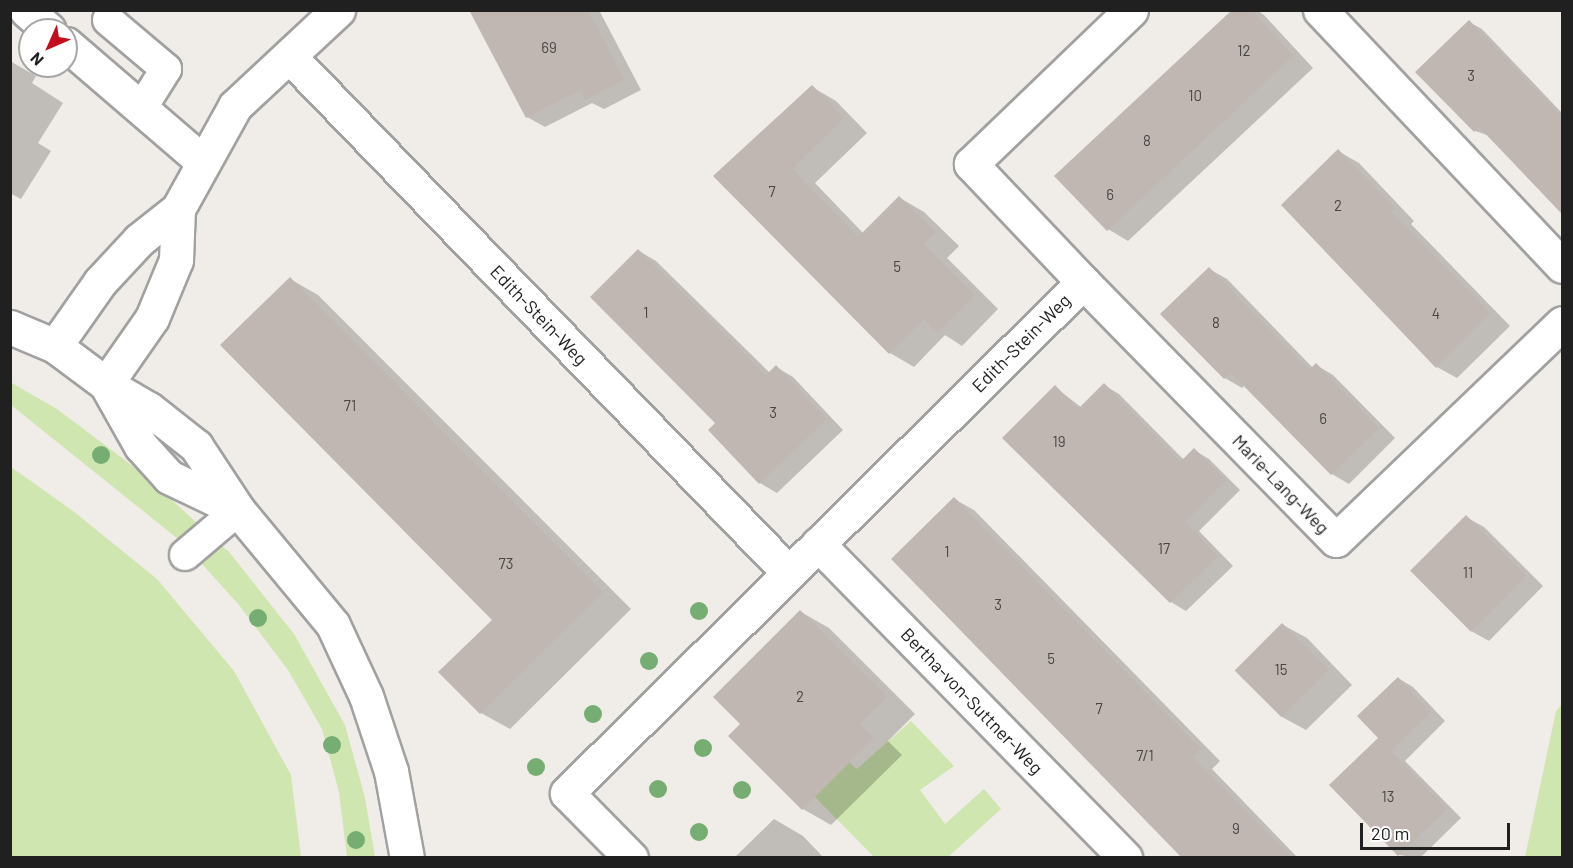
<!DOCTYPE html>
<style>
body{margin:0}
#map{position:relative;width:1573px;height:868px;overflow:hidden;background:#f0ece7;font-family:Barlow,sans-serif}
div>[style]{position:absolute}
.grass>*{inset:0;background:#cfe6b0}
.shadow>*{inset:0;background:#0003}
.building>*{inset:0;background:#c0b7b3;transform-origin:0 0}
.roads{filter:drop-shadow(2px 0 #a1a1a1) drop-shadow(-2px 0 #a1a1a1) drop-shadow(0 2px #a1a1a1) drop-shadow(0 -2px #a1a1a1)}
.service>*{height:30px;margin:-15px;padding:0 15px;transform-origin:15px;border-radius:15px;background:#fff}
.minor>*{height:33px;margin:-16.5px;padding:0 16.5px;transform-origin:16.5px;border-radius:16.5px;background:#fff}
.tertiary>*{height:33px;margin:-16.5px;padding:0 16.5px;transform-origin:16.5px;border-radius:16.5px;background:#fff}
.trees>*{width:18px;height:18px;margin:-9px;border-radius:50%;background:#76ad72}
span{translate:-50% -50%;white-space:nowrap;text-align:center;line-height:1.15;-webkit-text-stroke:4.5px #fff;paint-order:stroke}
.number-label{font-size:15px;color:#484645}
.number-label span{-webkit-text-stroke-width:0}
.street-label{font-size:18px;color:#202020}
.frame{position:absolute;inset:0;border:12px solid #202020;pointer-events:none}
.north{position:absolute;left:18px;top:18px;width:60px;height:60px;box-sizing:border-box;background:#fff;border:2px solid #a6a6a6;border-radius:50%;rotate:225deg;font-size:16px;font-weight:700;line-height:24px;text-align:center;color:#202020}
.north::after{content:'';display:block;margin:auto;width:21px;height:27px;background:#c30d1c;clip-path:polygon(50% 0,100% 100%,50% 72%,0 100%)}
.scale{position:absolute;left:1360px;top:823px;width:150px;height:27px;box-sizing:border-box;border:3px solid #202020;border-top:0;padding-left:8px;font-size:18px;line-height:21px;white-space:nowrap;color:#202020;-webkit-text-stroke:4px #fff;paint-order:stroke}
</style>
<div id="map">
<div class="grass">
<i style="clip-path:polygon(10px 382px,57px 409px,142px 473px,230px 553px,294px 634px,345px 725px,365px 798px,375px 857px,347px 857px,339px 792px,322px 729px,288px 670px,239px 605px,183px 543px,11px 405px)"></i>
<i style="clip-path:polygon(11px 467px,73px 511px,157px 579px,234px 671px,291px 775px,301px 857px,11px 857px)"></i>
<i style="clip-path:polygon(1562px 704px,1562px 857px,1525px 857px,1556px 711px)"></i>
<i style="clip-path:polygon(911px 721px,954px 766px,920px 790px,945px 824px,984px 789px,1001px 809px,948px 857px,874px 857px,810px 792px,844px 758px,857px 769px)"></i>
</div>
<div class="shadow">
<i style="clip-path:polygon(490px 10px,599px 10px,641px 90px,604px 109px,592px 103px,545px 127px,527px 117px)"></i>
<i style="clip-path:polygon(1235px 10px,1257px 10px,1264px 15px,1313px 68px,1128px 241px,1108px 229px)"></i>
<i style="clip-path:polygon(1469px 22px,1482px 29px,1562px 113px,1562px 214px,1490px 136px,1475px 131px)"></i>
<i style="clip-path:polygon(10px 61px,36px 76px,32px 83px,63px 103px,38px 143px,51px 151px,21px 199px,10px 193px)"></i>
<i style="clip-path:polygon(812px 87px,836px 101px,867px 133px,815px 183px,864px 234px,900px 198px,924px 212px,959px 246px,947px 258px,998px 309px,962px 346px,945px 335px,914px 367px,890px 353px,715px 176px)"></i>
<i style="clip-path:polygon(1338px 151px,1359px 163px,1414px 221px,1411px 224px,1510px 326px,1457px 378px,1437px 367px)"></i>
<i style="clip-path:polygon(639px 251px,656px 261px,770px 373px,776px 367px,793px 377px,843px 430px,777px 493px,760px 483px,717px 424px)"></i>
<i style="clip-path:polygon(1209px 269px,1227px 279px,1313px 368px,1316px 365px,1333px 375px,1395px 438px,1349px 484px,1332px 474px,1245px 385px,1242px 388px,1225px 378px)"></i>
<i style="clip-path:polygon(290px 279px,318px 295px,631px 609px,510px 729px,481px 713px,494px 620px)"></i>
<i style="clip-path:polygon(1104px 385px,1119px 394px,1184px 460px,1194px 450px,1209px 459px,1240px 490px,1199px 531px,1233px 566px,1186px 611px,1171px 602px,1004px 438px,1055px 387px,1082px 408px)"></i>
<i style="clip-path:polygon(954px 499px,974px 510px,1220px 761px,1212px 769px,1298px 858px,1182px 858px)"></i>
<i style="clip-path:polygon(1466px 517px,1484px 527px,1543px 586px,1489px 641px,1471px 631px,1412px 571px)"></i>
<i style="clip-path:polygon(801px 612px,829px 628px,915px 714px,888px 741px,902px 755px,831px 825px,803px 809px,730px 736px,742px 724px)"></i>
<i style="clip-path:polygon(1283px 625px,1307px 638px,1352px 685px,1306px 730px,1282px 717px)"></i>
<i style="clip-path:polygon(1398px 678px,1413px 687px,1445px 721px,1405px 761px,1461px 818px,1420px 858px,1399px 855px,1380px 738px)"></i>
<i style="clip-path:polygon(774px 819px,803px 836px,824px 858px,734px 858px)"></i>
</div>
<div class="building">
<i style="clip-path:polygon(469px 10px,588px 10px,624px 80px,585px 100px,580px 90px,526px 118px)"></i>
<i style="clip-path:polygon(1232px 10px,1252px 10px,1293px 56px,1107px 231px,1054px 176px)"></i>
<i style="clip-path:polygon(1469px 20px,1563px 117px,1563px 215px,1479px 127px,1474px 132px,1415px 72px)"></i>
<i style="clip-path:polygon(812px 85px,844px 118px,792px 169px,858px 237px,899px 196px,936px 232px,924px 244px,975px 295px,937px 333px,924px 319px,889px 354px,713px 176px)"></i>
<i style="clip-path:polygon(1338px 149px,1395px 208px,1391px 212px,1490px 313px,1436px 368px,1281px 205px)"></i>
<i style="clip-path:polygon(638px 249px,766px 375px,776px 365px,827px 419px,759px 484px,708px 430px,715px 423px,590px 297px)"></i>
<i style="clip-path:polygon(1209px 267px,1309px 370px,1316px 363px,1379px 428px,1331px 475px,1231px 373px,1224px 379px,1160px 314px)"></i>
<i style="clip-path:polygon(290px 277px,603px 592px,480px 714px,438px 672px,492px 620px,220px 345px)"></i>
<i style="clip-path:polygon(1104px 383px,1180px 462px,1194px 448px,1226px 480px,1185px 522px,1218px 556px,1170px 603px,1002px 438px,1055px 385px,1078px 409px)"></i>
<i style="clip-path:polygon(954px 497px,1201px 749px,1193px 757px,1292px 858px,1182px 858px,891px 559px)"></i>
<i style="left:1466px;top:515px;width:86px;height:79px;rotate:45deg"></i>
<i style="clip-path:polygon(800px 610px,888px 697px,860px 724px,874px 738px,802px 810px,728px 736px,740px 724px,713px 697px)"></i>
<i style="left:1282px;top:623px;width:66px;height:67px;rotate:45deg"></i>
<i style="clip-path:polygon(1398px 677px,1431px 712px,1391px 751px,1447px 809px,1398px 856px,1329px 785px,1378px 738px,1357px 716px)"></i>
</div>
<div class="roads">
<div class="service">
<i style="left:108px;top:20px;width:76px;rotate:40.2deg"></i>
<i style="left:166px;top:69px;width:47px;rotate:122deg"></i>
<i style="left:185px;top:555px;width:70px;rotate:-40.3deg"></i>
</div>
<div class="minor">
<i style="left:26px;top:10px;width:30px;rotate:41deg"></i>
<i style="left:1320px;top:10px;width:352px;rotate:46.6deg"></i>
<i style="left:66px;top:44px;width:181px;rotate:40.7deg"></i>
<i style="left:289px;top:56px;width:719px;rotate:45.96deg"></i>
<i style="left:1083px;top:282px;width:361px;rotate:45.6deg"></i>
<i style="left:1336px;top:540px;width:313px;rotate:-43.8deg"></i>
<i style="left:55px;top:346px;width:78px;rotate:-54.9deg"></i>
<i style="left:100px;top:282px;width:57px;rotate:-47.1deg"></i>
<i style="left:139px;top:240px;width:50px;rotate:-38.5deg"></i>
<i style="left:178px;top:209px;width:118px;rotate:-61deg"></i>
<i style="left:235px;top:106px;width:141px;rotate:-43deg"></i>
<i style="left:106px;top:384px;width:80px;rotate:-55.1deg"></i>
<i style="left:152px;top:318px;width:63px;rotate:-67.5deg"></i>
<i style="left:176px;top:260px;width:51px;rotate:-87.8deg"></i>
<i style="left:818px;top:544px;width:439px;rotate:45.6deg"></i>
<i style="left:631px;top:858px;width:91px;rotate:-134.6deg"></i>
<i style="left:567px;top:793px;width:726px;rotate:-44.72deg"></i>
<i style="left:1083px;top:282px;width:163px;rotate:-133.5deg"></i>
<i style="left:971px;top:164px;width:222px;rotate:-43.9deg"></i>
</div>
<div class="tertiary">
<i style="left:10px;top:327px;width:49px;rotate:22.9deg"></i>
<i style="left:55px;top:346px;width:64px;rotate:36.7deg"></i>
<i style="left:106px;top:384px;width:50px;rotate:30.2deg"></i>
<i style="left:149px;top:409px;width:60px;rotate:38.2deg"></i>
<i style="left:196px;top:446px;width:77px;rotate:56.7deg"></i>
<i style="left:238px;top:510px;width:149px;rotate:50.4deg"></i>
<i style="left:333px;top:625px;width:78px;rotate:65.1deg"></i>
<i style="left:366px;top:696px;width:79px;rotate:71.6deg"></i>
<i style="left:391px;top:771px;width:88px;rotate:79.6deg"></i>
<i style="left:107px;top:386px;width:69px;rotate:60.5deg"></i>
<i style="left:141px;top:446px;width:42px;rotate:47.9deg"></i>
<i style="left:169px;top:477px;width:76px;rotate:25.6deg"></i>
</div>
</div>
<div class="trees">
<i style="left:101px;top:455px"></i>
<i style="left:699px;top:611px"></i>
<i style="left:258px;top:618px"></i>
<i style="left:649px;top:661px"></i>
<i style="left:593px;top:714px"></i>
<i style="left:332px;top:745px"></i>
<i style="left:703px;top:748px"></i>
<i style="left:536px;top:767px"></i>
<i style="left:658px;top:789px"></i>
<i style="left:742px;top:790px"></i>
<i style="left:699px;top:832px"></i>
<i style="left:356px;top:840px"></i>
</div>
<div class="number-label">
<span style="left:549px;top:48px">69</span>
<span style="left:1244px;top:51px">12</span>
<span style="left:1471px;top:76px">3</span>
<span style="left:1195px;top:96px">10</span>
<span style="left:1147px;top:141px">8</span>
<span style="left:772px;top:192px">7</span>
<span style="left:1110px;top:195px">6</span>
<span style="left:1338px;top:206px">2</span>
<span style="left:897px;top:267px">5</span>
<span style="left:646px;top:313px">1</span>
<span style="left:1436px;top:314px">4</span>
<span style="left:1216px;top:323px">8</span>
<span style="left:350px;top:406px">71</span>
<span style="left:773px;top:413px">3</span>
<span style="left:1323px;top:419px">6</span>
<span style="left:1059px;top:442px">19</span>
<span style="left:1164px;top:549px">17</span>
<span style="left:947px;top:552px">1</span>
<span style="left:506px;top:564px">73</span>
<span style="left:1468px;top:573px">11</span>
<span style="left:998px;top:605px">3</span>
<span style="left:1051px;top:659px">5</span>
<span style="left:1281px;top:670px">15</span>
<span style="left:800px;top:697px">2</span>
<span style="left:1099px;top:709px">7</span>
<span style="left:1145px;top:756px">7/1</span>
<span style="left:1388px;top:797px">13</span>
<span style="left:1236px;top:829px">9</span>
</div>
<div class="street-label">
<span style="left:539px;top:315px;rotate:46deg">Edith-Stein-Weg</span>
<span style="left:1021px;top:343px;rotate:-45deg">Edith-Stein-Weg</span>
<span style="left:1281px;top:484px;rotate:46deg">Marie-Lang-Weg</span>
<span style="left:972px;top:701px;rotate:46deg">Bertha-von-Suttner-Weg</span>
</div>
<div class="frame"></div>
<div class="north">N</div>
<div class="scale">20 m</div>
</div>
